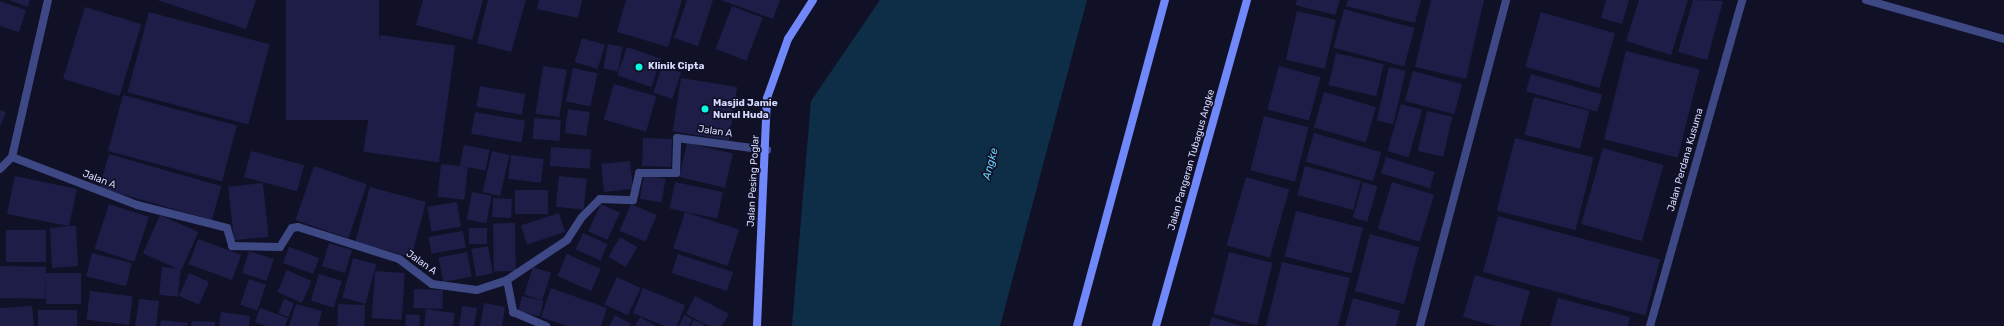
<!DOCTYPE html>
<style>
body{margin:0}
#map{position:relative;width:2004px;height:326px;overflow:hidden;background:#101127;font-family:Rubik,sans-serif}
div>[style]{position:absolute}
.water>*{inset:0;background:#0e2e48}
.building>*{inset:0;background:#1d1d47;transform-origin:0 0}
.street>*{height:8px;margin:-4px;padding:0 4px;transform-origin:4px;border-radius:4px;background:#3d4884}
.secondary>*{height:8px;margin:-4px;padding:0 4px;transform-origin:4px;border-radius:4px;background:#7188fb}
.dots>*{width:11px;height:11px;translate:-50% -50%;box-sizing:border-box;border:2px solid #101127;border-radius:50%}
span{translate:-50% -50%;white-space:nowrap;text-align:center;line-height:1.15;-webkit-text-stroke:3.5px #101127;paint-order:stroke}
.poi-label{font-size:10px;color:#d7dafe;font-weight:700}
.left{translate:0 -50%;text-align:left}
.street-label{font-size:10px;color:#d7dafe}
.water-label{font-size:11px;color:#68d3fb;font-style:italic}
</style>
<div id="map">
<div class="water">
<i style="clip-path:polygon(880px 0,1087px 0,1000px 326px,792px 326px,811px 101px)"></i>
</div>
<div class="building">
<i style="clip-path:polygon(9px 0,30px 0,28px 7px)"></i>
<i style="clip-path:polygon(157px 0,256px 0,246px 29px)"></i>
<i style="left:286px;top:0;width:93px;height:120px"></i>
<i style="clip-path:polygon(423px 0,483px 0,472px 40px,416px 25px)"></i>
<i style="clip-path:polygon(488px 0,526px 0,511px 52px,477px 43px)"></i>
<i style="clip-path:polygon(539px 0,582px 0,578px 18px,537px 9px)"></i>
<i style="clip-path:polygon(626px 0,682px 0,668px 47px,617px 32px)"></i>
<i style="clip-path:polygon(687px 0,713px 0,698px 46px,674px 38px)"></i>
<i style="clip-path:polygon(721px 0,780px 0,773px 19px)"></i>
<i style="clip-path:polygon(1297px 0,1340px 0,1335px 15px,1295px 5px)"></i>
<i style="clip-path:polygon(1348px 0,1421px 0,1415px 23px,1346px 6px)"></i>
<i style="clip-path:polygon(1431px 0,1484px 0,1466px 79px,1415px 67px)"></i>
<i style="clip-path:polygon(1606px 0,1629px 0,1622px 24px,1601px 18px)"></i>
<i style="clip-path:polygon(1639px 0,1688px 0,1671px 55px,1626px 41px)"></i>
<i style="clip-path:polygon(1693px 0,1723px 1px,1707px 60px,1678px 52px)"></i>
<i style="clip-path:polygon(0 1px,26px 10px,19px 32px,0 26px)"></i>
<i style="left:732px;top:6px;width:33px;height:46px;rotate:21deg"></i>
<i style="left:85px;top:7px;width:59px;height:75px;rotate:17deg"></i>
<i style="left:1344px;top:9px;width:73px;height:40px;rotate:15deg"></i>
<i style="left:1297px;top:11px;width:40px;height:50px;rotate:13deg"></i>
<i style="left:149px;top:12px;width:125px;height:83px;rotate:15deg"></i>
<i style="left:1541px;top:12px;width:77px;height:57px;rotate:16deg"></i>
<i style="left:380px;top:35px;width:76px;height:118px;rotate:8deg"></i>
<i style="left:582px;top:38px;width:24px;height:25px;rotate:17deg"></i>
<i style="left:608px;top:44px;width:15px;height:25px;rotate:11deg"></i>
<i style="left:627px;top:47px;width:36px;height:30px;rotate:19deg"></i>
<i style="left:1626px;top:51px;width:76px;height:91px;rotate:14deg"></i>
<i style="left:1336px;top:53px;width:49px;height:33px;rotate:13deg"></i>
<i style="left:543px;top:66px;width:24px;height:48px;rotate:9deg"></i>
<i style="left:662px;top:66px;width:20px;height:28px;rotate:18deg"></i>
<i style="left:1279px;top:66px;width:43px;height:45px;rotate:15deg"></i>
<i style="left:1389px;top:67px;width:17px;height:55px;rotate:13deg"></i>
<i style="left:573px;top:68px;width:25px;height:34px;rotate:12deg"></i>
<i style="left:1413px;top:71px;width:51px;height:31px;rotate:15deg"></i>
<i style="left:1531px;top:74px;width:74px;height:18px;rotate:16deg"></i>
<i style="left:681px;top:78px;width:57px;height:54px;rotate:9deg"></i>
<i style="left:614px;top:84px;width:44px;height:37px;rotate:16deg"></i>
<i style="left:480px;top:86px;width:46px;height:21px;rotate:10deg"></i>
<i style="left:1324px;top:92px;width:54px;height:37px;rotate:16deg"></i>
<i style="left:123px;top:95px;width:118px;height:58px;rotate:15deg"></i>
<i style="left:1534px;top:97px;width:57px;height:39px;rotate:14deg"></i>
<i style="left:1401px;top:104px;width:22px;height:49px;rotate:16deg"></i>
<i style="left:568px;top:109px;width:22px;height:24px;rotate:8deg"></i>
<i style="clip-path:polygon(0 110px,6px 112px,0 127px)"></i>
<i style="left:1427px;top:111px;width:26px;height:41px;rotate:13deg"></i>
<i style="left:475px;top:112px;width:51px;height:22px;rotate:10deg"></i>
<i style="left:1264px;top:116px;width:46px;height:56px;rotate:14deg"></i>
<i style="left:534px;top:118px;width:27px;height:21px;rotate:4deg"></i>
<i style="left:1314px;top:133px;width:70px;height:30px;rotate:16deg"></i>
<i style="left:643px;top:138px;width:29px;height:28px;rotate:2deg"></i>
<i style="left:1515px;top:138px;width:81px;height:75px;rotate:14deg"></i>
<i style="left:687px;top:143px;width:47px;height:35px;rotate:13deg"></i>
<i style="left:464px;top:145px;width:26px;height:21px;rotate:11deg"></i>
<i style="left:551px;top:147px;width:40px;height:19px;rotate:4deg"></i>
<i style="left:1603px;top:148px;width:63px;height:79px;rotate:16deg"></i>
<i style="left:251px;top:151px;width:55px;height:27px;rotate:15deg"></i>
<i style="left:492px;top:151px;width:18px;height:42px;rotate:13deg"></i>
<i style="left:109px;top:154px;width:117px;height:35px;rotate:16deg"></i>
<i style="left:511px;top:155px;width:33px;height:24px;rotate:7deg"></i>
<i style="left:1386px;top:157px;width:51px;height:17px;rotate:17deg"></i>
<i style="left:630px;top:161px;width:28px;height:29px;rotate:84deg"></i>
<i style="left:441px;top:164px;width:27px;height:33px;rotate:6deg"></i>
<i style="left:314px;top:166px;width:56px;height:57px;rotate:19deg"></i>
<i style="left:1305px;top:166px;width:58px;height:30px;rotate:15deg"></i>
<i style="left:644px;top:175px;width:22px;height:24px;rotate:10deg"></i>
<i style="clip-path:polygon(15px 176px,77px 189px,69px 226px,76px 226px,78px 266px,52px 268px,50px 228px,69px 226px,7px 214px)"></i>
<i style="left:559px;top:176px;width:28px;height:31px;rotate:6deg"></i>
<i style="left:1246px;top:177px;width:45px;height:71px;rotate:16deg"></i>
<i style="left:675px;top:182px;width:49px;height:27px;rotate:12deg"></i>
<i style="left:1363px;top:182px;width:15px;height:37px;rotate:16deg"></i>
<i style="left:1392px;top:182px;width:44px;height:49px;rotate:17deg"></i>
<i style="left:263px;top:183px;width:54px;height:35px;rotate:84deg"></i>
<i style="left:370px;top:187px;width:58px;height:57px;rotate:15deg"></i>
<i style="left:548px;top:190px;width:24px;height:33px;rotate:90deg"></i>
<i style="left:472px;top:192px;width:20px;height:28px;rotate:11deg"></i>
<i style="left:493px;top:198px;width:19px;height:19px;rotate:3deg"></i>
<i style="left:457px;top:202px;width:25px;height:30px;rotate:81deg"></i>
<i style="left:109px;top:204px;width:42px;height:47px;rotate:18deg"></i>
<i style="left:601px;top:204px;width:21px;height:30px;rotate:25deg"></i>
<i style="left:631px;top:204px;width:28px;height:29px;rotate:23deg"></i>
<i style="left:1296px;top:211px;width:69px;height:47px;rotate:14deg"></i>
<i style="left:685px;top:212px;width:57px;height:38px;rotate:18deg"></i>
<i style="left:559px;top:213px;width:20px;height:40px;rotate:72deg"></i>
<i style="left:160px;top:215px;width:42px;height:42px;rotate:24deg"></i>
<i style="left:1498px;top:216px;width:168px;height:58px;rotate:15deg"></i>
<i style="left:515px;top:223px;width:48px;height:22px;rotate:89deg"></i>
<i style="left:469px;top:228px;width:18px;height:16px"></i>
<i style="left:6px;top:230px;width:40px;height:32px"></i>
<i style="left:463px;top:231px;width:17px;height:35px;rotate:80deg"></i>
<i style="left:583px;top:233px;width:27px;height:18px;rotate:24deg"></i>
<i style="left:1370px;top:234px;width:51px;height:59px;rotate:15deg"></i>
<i style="left:620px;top:237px;width:20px;height:23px;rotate:30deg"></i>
<i style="left:198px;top:239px;width:46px;height:27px;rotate:20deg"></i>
<i style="left:329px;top:243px;width:24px;height:24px;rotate:17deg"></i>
<i style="left:488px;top:246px;width:28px;height:17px;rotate:80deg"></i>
<i style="left:289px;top:247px;width:32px;height:17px;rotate:20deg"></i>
<i style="left:249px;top:251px;width:26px;height:23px;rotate:18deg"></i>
<i style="left:467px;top:252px;width:25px;height:29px;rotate:79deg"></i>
<i style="left:1229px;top:252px;width:45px;height:64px;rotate:14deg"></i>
<i style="left:92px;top:253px;width:41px;height:24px;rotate:14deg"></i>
<i style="left:567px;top:254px;width:37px;height:24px;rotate:24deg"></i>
<i style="left:678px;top:254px;width:58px;height:20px;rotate:18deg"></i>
<i style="left:353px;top:258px;width:24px;height:41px;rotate:15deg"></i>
<i style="clip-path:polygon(1282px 262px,1350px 278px,1338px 326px,1266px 326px)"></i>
<i style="left:0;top:266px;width:46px;height:32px;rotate:1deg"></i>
<i style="left:162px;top:267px;width:19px;height:28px;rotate:6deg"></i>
<i style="left:533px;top:267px;width:19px;height:29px;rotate:18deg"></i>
<i style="left:287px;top:270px;width:27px;height:24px;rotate:24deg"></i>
<i style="left:375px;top:271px;width:30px;height:47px;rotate:4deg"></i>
<i style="left:46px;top:273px;width:35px;height:31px"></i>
<i style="left:189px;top:273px;width:22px;height:25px;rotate:24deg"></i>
<i style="left:319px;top:274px;width:24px;height:28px;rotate:17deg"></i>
<i style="clip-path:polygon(1475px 275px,1530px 291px,1520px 326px,1496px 326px,1463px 317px)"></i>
<i style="left:617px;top:277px;width:26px;height:30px;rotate:25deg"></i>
<i style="left:249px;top:279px;width:18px;height:27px;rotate:19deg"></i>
<i style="clip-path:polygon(551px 288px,607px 308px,601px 326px,567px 326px,541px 317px)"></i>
<i style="clip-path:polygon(643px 288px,685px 305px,677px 326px,664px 326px,633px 313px)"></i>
<i style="left:414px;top:289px;width:29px;height:19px;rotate:2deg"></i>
<i style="left:90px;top:291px;width:43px;height:29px;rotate:7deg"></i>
<i style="left:522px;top:296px;width:22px;height:16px;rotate:13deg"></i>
<i style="clip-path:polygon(695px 296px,729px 314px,722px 326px,709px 326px,686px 314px)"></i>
<i style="clip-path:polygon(1353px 298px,1400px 311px,1396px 326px,1345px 326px)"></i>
<i style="clip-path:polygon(1558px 298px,1630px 317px,1628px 326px,1550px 326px)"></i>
<i style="clip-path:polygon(139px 299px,159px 301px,156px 326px,135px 326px)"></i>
<i style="left:284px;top:299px;width:11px;height:15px;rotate:22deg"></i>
<i style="clip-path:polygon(484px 303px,505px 307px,502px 326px,480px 326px)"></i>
<i style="clip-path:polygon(296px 304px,322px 311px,318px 326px,289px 326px)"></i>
<i style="left:338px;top:304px;width:27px;height:22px;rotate:2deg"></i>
<i style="clip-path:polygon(32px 306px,34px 326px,0 326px,0 308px)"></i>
<i style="clip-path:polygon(462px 306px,477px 308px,474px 326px,459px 326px)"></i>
<i style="clip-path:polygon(260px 308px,288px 318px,285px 326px,267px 326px,255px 322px)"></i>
<i style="clip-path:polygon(426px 309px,455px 313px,453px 326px,424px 326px)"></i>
<i style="left:77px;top:310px;width:16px;height:39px;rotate:90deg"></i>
<i style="clip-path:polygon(221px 312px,250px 316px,249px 326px,219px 326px)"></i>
<i style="left:406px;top:314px;width:14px;height:12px;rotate:4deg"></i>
<i style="clip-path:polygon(615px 315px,631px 324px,629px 326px,609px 326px)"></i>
<i style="clip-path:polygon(684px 315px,692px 319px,689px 326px,679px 326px)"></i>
<i style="clip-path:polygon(640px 317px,656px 326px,635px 326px)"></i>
<i style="clip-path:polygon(1212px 317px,1241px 326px,1209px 326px)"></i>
<i style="clip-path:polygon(161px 320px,188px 323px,187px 326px,160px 326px)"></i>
<i style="clip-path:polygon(693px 320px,704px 324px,703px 326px,691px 326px)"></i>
<i style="clip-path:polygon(192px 321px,215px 322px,215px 326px,191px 326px)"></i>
</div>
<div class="street">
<i style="left:1866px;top:0;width:143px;rotate:15.8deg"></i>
<i style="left:12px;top:157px;width:134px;rotate:21deg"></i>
<i style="left:137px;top:205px;width:93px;rotate:14.3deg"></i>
<i style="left:227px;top:228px;width:19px;rotate:74deg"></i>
<i style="left:232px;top:246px;width:48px;rotate:1.2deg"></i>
<i style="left:280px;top:247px;width:22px;rotate:-58deg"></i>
<i style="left:292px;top:228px;width:6px;rotate:-9deg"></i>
<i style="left:298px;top:227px;width:106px;rotate:17.6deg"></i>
<i style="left:399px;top:259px;width:41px;rotate:37.1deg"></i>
<i style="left:432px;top:284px;width:45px;rotate:7.6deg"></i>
<i style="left:477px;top:290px;width:32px;rotate:-18deg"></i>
<i style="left:507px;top:280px;width:72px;rotate:-33.7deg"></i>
<i style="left:567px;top:240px;width:27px;rotate:-57deg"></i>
<i style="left:582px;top:217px;width:25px;rotate:-45deg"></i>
<i style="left:600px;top:199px;width:33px;rotate:2deg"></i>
<i style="left:633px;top:200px;width:28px;rotate:-77deg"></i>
<i style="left:639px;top:173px;width:37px"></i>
<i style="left:676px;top:173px;width:35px;rotate:-88deg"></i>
<i style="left:677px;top:138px;width:91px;rotate:7.6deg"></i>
<i style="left:0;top:169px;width:17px;rotate:-45deg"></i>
<i style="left:12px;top:157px;width:161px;rotate:-77.1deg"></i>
<i style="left:507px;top:280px;width:33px;rotate:79deg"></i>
<i style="left:513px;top:312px;width:36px;rotate:23deg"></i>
<i style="left:1420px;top:326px;width:337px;rotate:-75.2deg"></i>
<i style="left:1650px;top:326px;width:339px;rotate:-74.2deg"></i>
</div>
<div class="secondary">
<i style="left:757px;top:326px;width:228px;rotate:-87.5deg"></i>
<i style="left:767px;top:98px;width:63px;rotate:-70.4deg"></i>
<i style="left:788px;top:39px;width:46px;rotate:-57.3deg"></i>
<i style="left:1077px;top:326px;width:338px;rotate:-74.9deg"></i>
<i style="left:1156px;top:326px;width:338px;rotate:-74.4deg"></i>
</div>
<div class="dots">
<i style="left:639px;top:67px;background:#09f8e2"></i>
<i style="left:705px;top:109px;background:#09f8e2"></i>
</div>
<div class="poi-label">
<span class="left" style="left:648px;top:67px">Klinik Cipta</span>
<span class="left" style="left:713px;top:109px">Masjid Jamie<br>Nurul Huda</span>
</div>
<div class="street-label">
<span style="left:715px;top:132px;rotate:8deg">Jalan A</span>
<span style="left:1192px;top:160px;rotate:-74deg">Jalan Pangeran Tubagus Angke</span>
<span style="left:1686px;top:160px;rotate:-74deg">Jalan Perdana Kusuma</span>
<span style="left:99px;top:180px;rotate:21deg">Jalan A</span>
<span style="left:754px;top:181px;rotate:-87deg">Jalan Pesing Poglar</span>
<span style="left:421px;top:263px;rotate:35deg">Jalan A</span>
</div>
<div class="water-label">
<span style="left:991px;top:164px;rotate:-75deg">Angke</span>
</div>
</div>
